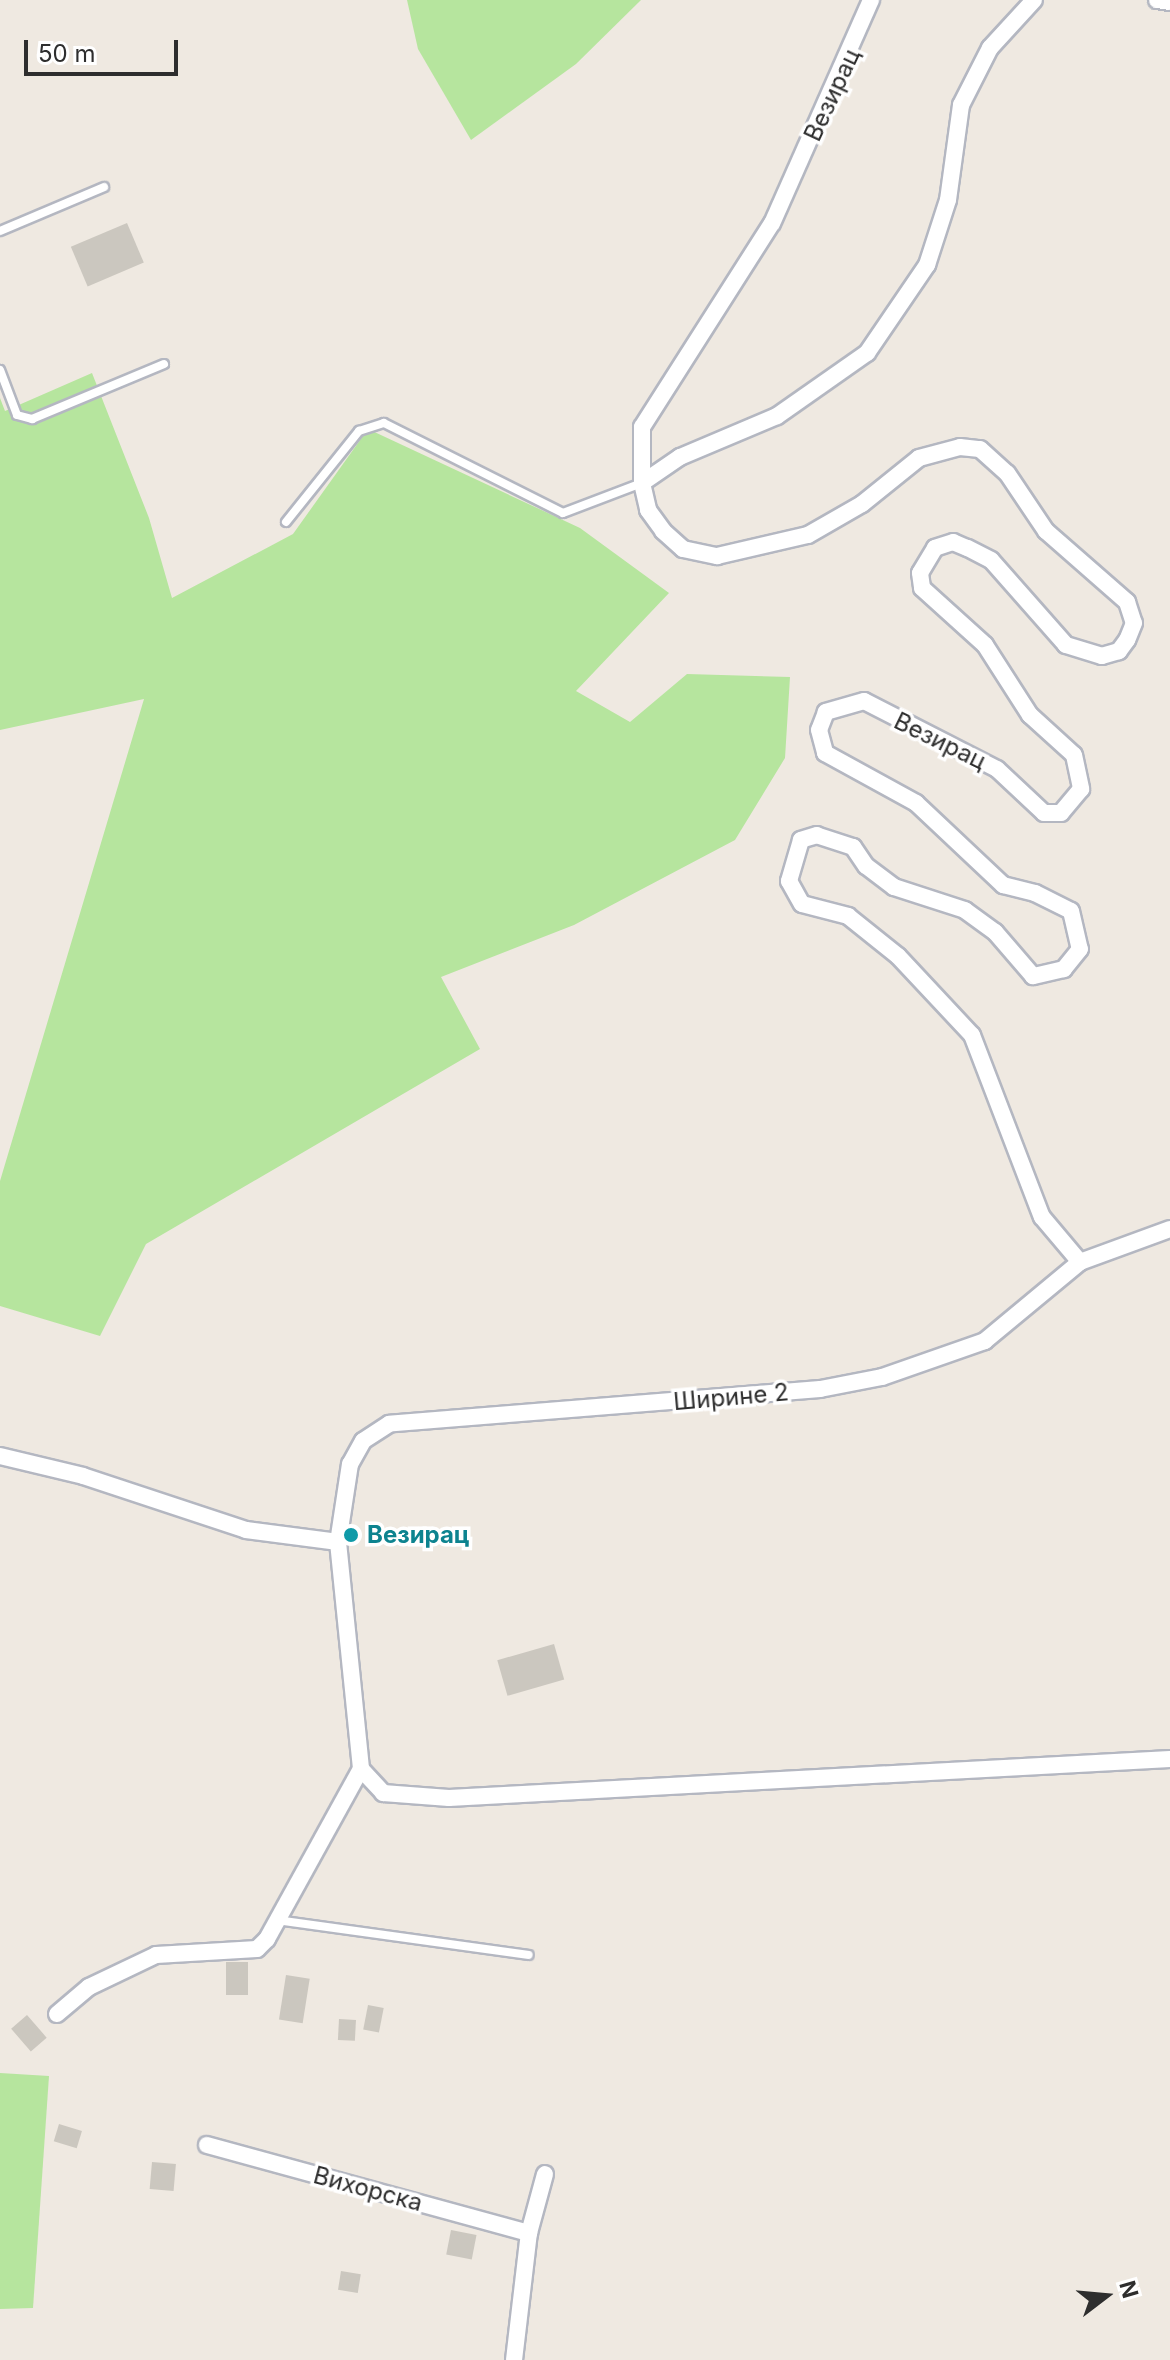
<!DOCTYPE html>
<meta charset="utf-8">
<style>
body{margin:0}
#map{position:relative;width:1170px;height:2360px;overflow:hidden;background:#efe9e1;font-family:Inter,sans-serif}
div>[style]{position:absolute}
.green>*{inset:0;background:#b6e59e}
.building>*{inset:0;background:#cbc7bf;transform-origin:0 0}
.roads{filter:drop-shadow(2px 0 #b4b7c1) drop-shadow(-2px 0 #b4b7c1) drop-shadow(0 2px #b4b7c1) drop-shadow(0 -2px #b4b7c1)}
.lane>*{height:8px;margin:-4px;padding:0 4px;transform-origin:4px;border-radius:4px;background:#fff}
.street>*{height:16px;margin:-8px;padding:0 8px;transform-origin:8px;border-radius:8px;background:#fff}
.dots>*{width:22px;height:22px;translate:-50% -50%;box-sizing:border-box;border:4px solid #fff;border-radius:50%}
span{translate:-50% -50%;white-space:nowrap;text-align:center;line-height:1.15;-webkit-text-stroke:7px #fff;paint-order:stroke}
.street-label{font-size:24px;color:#2e2e2e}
.culture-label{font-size:24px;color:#0d838f;font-weight:700}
.left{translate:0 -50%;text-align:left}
.north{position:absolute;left:1066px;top:2256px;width:80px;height:80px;-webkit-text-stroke:6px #fff;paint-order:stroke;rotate:74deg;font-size:22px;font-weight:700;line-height:32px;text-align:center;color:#2e2e2e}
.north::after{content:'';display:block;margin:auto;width:28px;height:36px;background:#2e2e2e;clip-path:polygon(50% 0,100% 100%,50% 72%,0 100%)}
.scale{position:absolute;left:24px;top:40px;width:154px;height:36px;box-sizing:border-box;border:4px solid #2e2e2e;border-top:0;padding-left:10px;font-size:24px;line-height:28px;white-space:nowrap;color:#2e2e2e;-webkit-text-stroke:6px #fff;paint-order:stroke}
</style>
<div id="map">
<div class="green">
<i style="clip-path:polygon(407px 0,641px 0,576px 64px,471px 140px,418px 49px)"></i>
<i style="clip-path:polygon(92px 373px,149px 518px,172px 598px,293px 534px,368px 429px,580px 528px,669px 593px,576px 691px,630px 722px,687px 674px,790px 677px,785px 758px,735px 840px,574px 925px,441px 977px,480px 1049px,146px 1244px,100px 1336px,0 1306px,0 1181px,144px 699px,0 730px,0 398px,5px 411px)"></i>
<i style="clip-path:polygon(0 2073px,49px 2076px,33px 2308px,0 2309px)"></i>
</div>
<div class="building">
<i style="left:127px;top:223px;width:43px;height:61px;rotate:67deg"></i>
<i style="left:554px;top:1644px;width:37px;height:59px;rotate:74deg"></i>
<i style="left:226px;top:1962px;width:22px;height:33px"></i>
<i style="left:286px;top:1975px;width:24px;height:45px;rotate:9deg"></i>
<i style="left:368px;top:2005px;width:16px;height:25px;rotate:11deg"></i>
<i style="left:27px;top:2015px;width:30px;height:21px;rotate:49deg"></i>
<i style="left:339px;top:2019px;width:17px;height:21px;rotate:3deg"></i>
<i style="left:59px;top:2124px;width:24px;height:18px;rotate:17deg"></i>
<i style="left:152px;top:2162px;width:24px;height:27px;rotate:5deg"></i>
<i style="left:451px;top:2230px;width:26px;height:25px;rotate:11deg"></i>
<i style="left:341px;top:2271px;width:20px;height:19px;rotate:9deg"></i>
</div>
<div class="roads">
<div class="lane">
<i style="left:0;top:231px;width:113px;rotate:-22.9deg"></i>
<i style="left:0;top:370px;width:48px;rotate:69.3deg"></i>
<i style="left:17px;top:415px;width:16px;rotate:15deg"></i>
<i style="left:32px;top:419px;width:143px;rotate:-22.6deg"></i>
<i style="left:286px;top:522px;width:117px;rotate:-51.3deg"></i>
<i style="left:359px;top:431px;width:26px;rotate:-18deg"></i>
<i style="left:384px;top:423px;width:200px;rotate:26.7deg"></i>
<i style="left:563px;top:513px;width:85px;rotate:-20.8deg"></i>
<i style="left:277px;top:1920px;width:254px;rotate:7.9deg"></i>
</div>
<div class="street">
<i style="left:871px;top:0;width:244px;rotate:113.9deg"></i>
<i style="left:772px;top:223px;width:242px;rotate:122.5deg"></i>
<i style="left:642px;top:427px;width:56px;rotate:90deg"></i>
<i style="left:642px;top:483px;width:28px;rotate:77deg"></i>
<i style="left:648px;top:510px;width:26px;rotate:54deg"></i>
<i style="left:663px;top:531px;width:27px;rotate:42deg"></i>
<i style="left:683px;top:549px;width:35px;rotate:12deg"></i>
<i style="left:717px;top:556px;width:93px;rotate:-13deg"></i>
<i style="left:808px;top:535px;width:62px;rotate:-29.9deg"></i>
<i style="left:862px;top:504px;width:73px;rotate:-38.9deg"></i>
<i style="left:919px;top:458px;width:42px;rotate:-15deg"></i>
<i style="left:960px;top:447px;width:20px;rotate:6deg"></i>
<i style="left:980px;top:449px;width:36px;rotate:42deg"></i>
<i style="left:1007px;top:473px;width:70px;rotate:56.1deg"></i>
<i style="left:1046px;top:531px;width:108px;rotate:41.2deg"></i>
<i style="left:1127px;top:602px;width:22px;rotate:72deg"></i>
<i style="left:1134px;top:623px;width:18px;rotate:112deg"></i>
<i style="left:1127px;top:640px;width:14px;rotate:126deg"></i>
<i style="left:1119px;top:651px;width:18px;rotate:164deg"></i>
<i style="left:1102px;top:656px;width:38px;rotate:-163deg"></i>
<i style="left:1066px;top:645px;width:113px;rotate:-131.4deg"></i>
<i style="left:991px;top:560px;width:27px;rotate:-153deg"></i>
<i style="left:967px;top:548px;width:15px;rotate:-157deg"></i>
<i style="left:953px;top:542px;width:19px;rotate:162deg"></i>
<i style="left:935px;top:548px;width:29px;rotate:121deg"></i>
<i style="left:920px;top:573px;width:15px;rotate:82deg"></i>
<i style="left:922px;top:588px;width:85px;rotate:42.1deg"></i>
<i style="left:985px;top:645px;width:83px;rotate:57.3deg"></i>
<i style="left:1030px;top:715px;width:59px;rotate:42.3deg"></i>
<i style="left:1074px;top:755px;width:35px;rotate:78deg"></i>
<i style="left:1081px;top:789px;width:31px;rotate:130deg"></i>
<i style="left:1061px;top:813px;width:17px;rotate:180deg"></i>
<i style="left:1044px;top:813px;width:64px;rotate:-136.9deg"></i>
<i style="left:997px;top:769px;width:149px;rotate:-152.9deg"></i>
<i style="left:864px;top:701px;width:40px;rotate:164deg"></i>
<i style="left:826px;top:712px;width:19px;rotate:111deg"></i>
<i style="left:819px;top:730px;width:24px;rotate:75deg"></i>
<i style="left:825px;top:753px;width:104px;rotate:28.8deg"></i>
<i style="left:916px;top:803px;width:120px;rotate:43.3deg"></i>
<i style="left:1003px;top:885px;width:33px;rotate:14deg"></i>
<i style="left:1035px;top:893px;width:40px;rotate:26.6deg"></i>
<i style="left:1071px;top:911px;width:39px;rotate:77deg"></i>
<i style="left:1080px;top:949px;width:26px;rotate:129deg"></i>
<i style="left:1064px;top:969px;width:32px;rotate:167deg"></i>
<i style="left:1033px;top:976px;width:58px;rotate:-130.8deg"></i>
<i style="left:995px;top:932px;width:37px;rotate:-144deg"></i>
<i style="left:965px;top:910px;width:75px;rotate:-162.1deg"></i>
<i style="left:894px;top:887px;width:35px;rotate:-143deg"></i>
<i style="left:866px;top:866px;width:23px;rotate:-124deg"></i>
<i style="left:853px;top:847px;width:38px;rotate:-162deg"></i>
<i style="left:817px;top:835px;width:17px;rotate:163deg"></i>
<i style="left:801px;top:840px;width:43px;rotate:106.3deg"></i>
<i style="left:789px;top:881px;width:26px;rotate:61deg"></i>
<i style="left:802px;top:904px;width:48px;rotate:14.6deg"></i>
<i style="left:848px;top:916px;width:64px;rotate:38.7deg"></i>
<i style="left:898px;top:956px;width:108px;rotate:46.9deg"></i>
<i style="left:972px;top:1035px;width:195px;rotate:69deg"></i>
<i style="left:1042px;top:1217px;width:59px;rotate:49.8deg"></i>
<i style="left:1157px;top:0;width:13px;rotate:9deg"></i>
<i style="left:642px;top:483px;width:46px;rotate:-34.4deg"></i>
<i style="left:680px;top:457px;width:105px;rotate:-22.9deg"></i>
<i style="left:777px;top:416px;width:110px;rotate:-35deg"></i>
<i style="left:867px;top:353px;width:107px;rotate:-55.7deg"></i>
<i style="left:927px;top:265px;width:68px;rotate:-72.1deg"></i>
<i style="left:948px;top:200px;width:96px;rotate:-82.2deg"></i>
<i style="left:961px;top:105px;width:64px;rotate:-63deg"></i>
<i style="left:990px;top:48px;width:65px;rotate:-47.5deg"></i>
<i style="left:1170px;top:1229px;width:96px;rotate:159.9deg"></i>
<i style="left:1080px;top:1262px;width:124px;rotate:140.3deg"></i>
<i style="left:985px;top:1341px;width:109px;rotate:160.7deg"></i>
<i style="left:882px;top:1377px;width:63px;rotate:169deg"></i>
<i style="left:820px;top:1389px;width:432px;rotate:175.4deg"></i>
<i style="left:389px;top:1424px;width:31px;rotate:147deg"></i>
<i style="left:363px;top:1441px;width:26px;rotate:119deg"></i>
<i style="left:350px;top:1464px;width:79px;rotate:98.7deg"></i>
<i style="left:338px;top:1542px;width:228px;rotate:84.2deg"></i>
<i style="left:361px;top:1769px;width:33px;rotate:47deg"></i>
<i style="left:383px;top:1793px;width:66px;rotate:4.3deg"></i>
<i style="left:449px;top:1798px;width:722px;rotate:-3.1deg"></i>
<i style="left:0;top:1456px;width:85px;rotate:13.5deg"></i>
<i style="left:83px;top:1476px;width:172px;rotate:18.3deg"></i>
<i style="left:246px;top:1530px;width:93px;rotate:7.4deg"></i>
<i style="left:57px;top:2014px;width:42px;rotate:-40.2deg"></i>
<i style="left:89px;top:1987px;width:74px;rotate:-25.5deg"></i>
<i style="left:156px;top:1955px;width:101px;rotate:-3.4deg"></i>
<i style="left:257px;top:1949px;width:14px;rotate:-45deg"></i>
<i style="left:267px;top:1939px;width:194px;rotate:-61.1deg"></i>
<i style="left:207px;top:2145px;width:334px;rotate:15.3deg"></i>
<i style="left:514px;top:2360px;width:128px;rotate:-83.3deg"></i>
<i style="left:529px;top:2233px;width:61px;rotate:-74.8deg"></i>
</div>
</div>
<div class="dots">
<i style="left:351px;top:1535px;background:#0f9aa8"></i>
</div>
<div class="street-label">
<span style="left:832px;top:95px;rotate:-65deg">Везирац</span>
<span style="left:940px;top:741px;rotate:26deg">Везирац</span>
<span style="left:731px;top:1397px;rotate:-5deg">Ширине 2</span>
<span style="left:368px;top:2189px;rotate:15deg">Вихорска</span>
</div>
<div class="culture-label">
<span class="left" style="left:367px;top:1535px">Везирац</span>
</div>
<div class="north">N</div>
<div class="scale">50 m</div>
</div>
